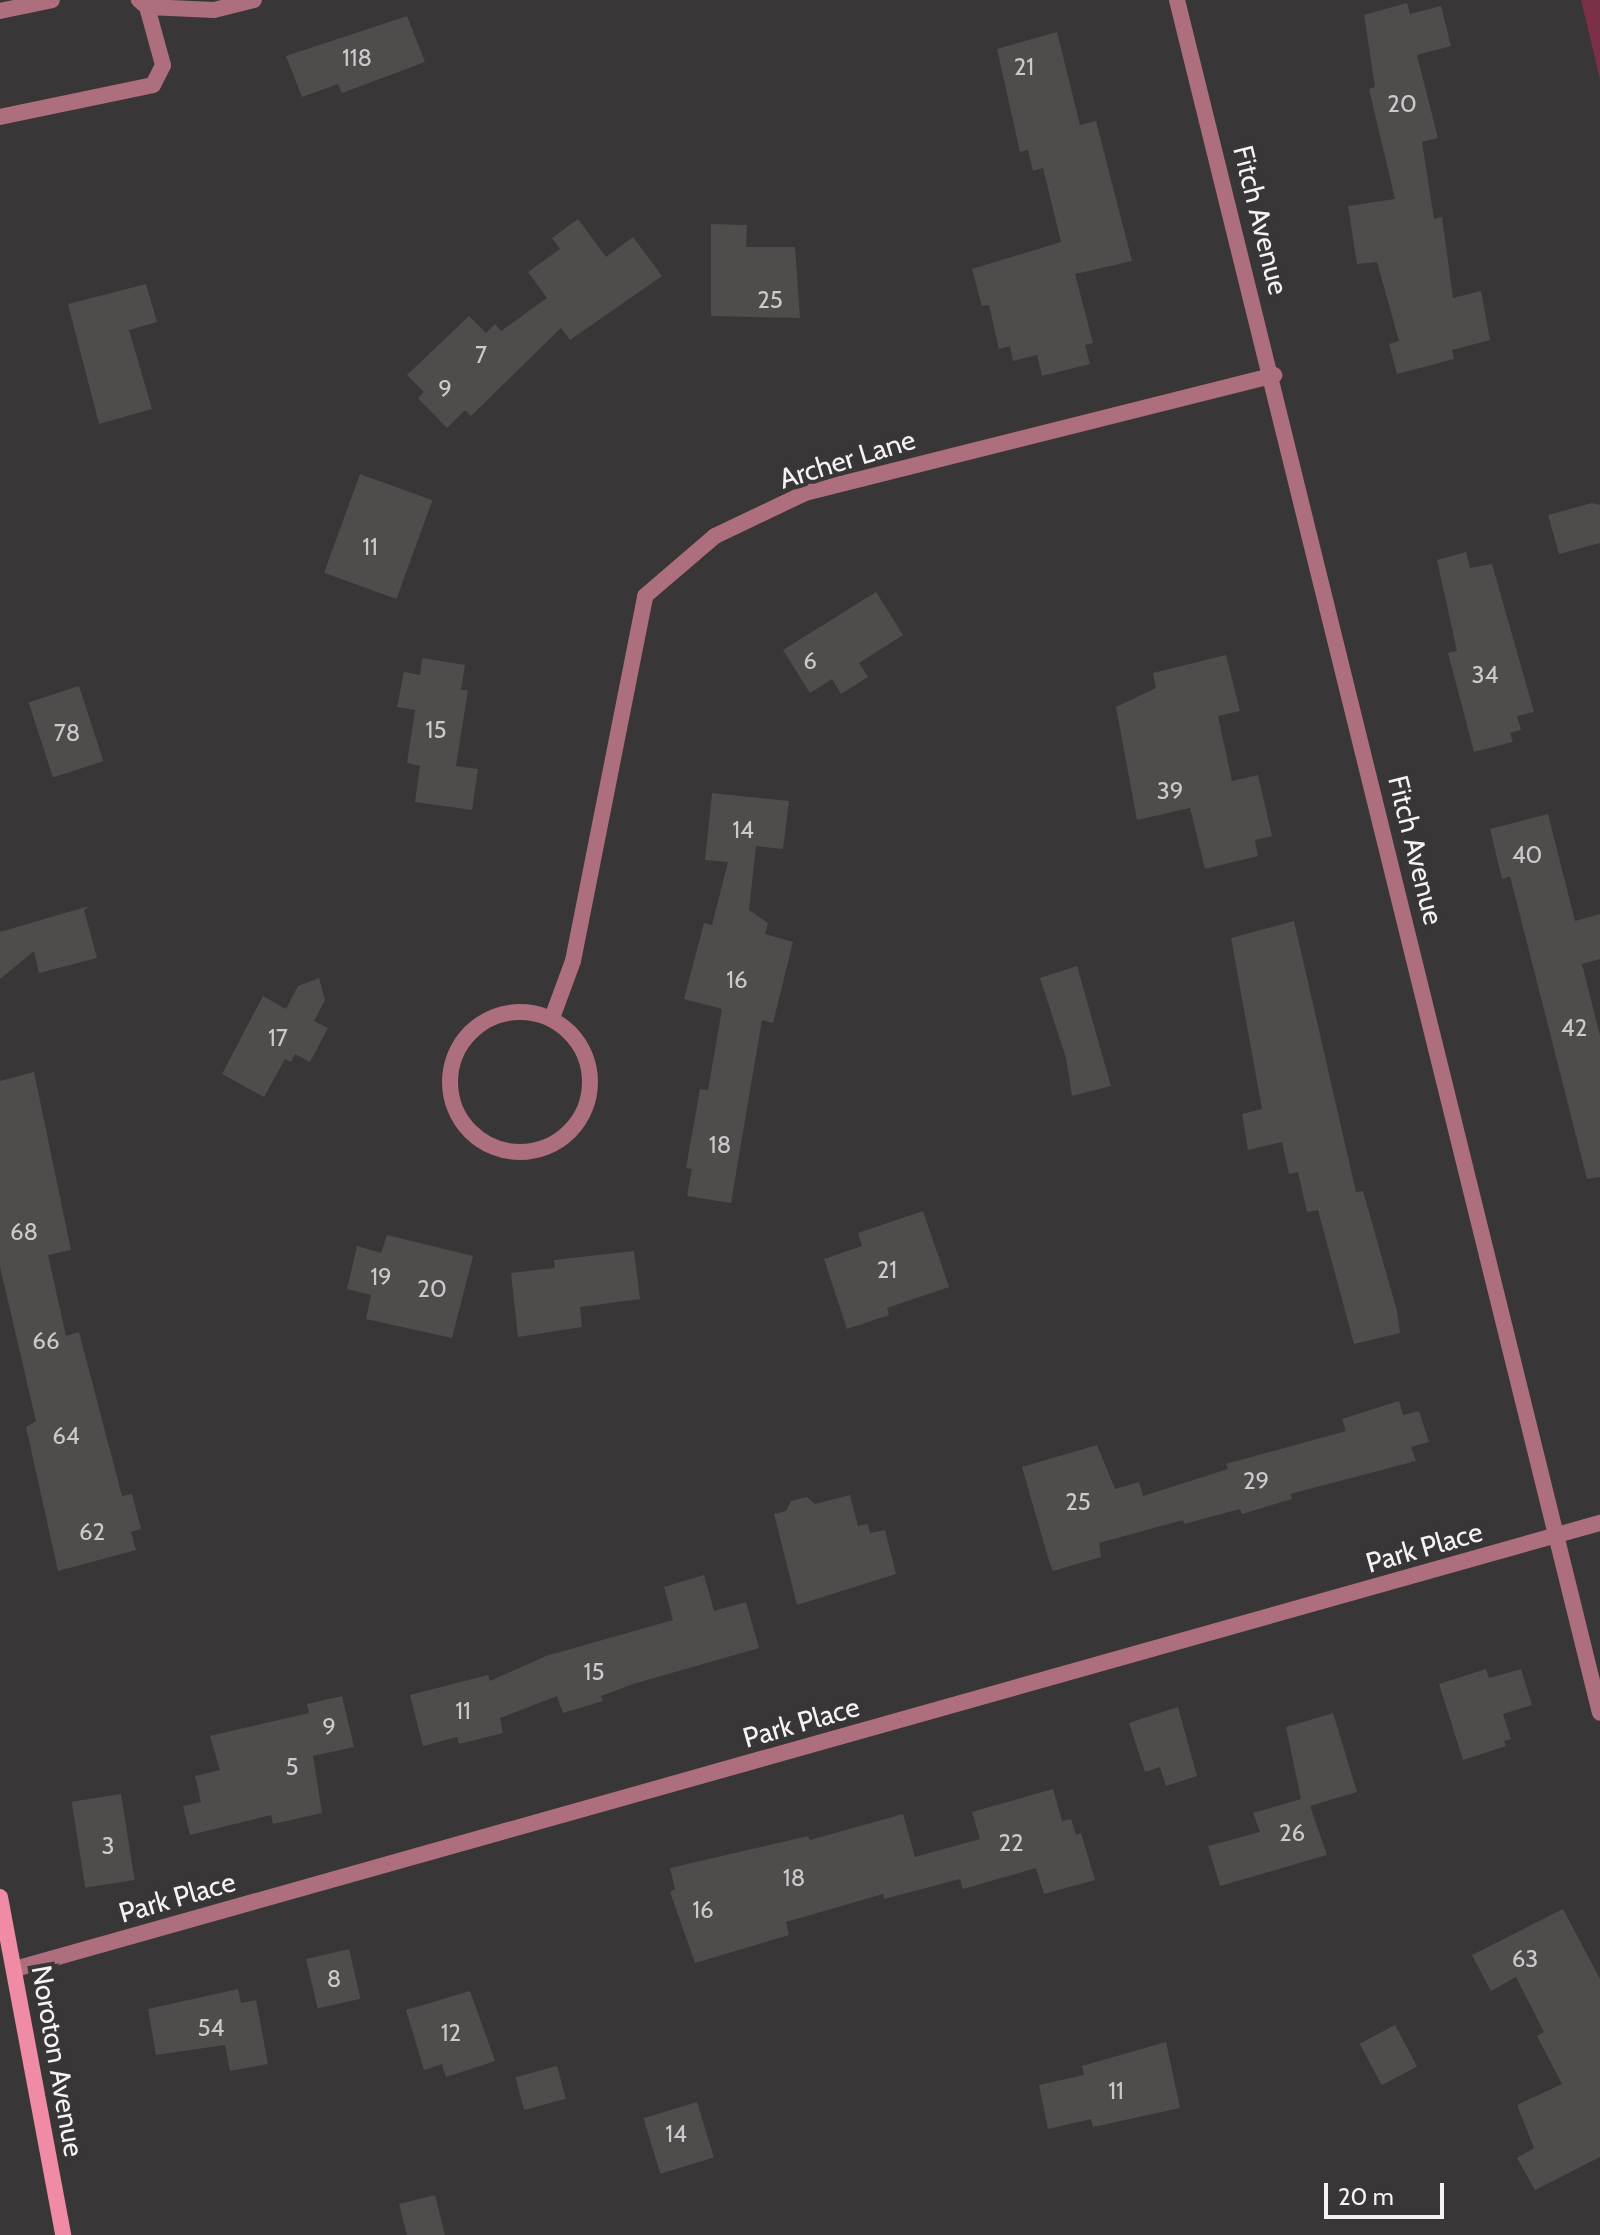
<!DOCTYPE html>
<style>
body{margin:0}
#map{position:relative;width:1600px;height:2235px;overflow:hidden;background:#393637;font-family:Cabin,sans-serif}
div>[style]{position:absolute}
.green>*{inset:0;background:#7a3046}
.building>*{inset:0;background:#4f4c4c;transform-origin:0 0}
.service>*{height:16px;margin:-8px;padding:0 8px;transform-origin:8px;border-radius:8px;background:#ad6e7d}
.minor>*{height:16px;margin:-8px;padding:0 8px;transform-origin:8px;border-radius:8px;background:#ad6e7d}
.minor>.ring{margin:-8px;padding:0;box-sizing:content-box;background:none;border:16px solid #ad6e7d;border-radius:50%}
.secondary>*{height:16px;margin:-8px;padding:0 8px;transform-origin:8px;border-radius:8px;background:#ef8ba4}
span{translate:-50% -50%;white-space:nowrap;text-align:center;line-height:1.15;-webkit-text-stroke:8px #393637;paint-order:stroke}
.number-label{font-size:24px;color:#ccc9ca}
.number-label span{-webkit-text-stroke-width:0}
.street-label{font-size:28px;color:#f6f3f4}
.scale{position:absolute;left:1324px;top:2183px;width:120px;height:36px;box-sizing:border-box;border:4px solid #f6f3f4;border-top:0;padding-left:10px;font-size:24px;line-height:28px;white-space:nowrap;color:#f6f3f4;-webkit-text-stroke:6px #393637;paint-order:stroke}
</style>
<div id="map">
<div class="green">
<i style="clip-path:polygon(1581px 0,1600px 0,1600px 79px)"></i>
</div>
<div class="building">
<i style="clip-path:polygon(1407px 3px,1410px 14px,1441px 6px,1451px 46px,1417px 55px,1438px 138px,1422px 142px,1434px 219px,1442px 217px,1453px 298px,1481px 291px,1490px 340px,1452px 350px,1454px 359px,1397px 374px,1389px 344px,1399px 341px,1377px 262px,1357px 264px,1348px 206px,1395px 199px,1369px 89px,1375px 87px,1364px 15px)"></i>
<i style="clip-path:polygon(407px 16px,425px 62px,342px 93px,338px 84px,302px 97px,286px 56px)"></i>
<i style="clip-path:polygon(1057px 32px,1080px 125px,1096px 121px,1132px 261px,1075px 274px,1093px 343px,1085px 345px,1090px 364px,1042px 376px,1037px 355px,1013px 361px,1010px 346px,999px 349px,989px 305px,982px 306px,972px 269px,1061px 242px,1043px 168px,1033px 171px,1028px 150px,1020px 152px,997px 49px)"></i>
<i style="clip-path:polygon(578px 219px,606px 257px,633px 237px,662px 276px,570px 340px,561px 328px,471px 416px,465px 410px,447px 428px,418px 398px,424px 392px,407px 375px,469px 316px,486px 333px,495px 324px,501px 331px,547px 298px,528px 272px,560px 249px,552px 238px)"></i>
<i style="clip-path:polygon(711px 224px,747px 225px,746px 247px,795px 247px,800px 318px,711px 316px)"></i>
<i style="clip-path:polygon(146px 284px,157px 322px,129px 330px,152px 409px,99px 424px,68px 304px)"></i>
<i style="left:360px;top:474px;width:77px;height:105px;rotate:20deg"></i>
<i style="clip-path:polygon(1592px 503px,1600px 505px,1600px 543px,1559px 554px,1548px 515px)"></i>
<i style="clip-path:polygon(1466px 552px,1470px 568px,1492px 564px,1534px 712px,1517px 716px,1521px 730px,1510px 733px,1513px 742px,1474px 752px,1448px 653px,1457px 651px,1437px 560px)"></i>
<i style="clip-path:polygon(876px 592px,903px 635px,859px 663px,868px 677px,841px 694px,832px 679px,810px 693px,783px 650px)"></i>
<i style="clip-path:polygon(1226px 655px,1240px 711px,1218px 716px,1232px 781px,1258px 775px,1272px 836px,1255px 840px,1258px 856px,1205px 869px,1190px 808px,1137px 820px,1116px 707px,1156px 688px,1153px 673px)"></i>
<i style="clip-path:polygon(422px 658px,465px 665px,461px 690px,468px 690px,456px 766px,478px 769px,472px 810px,415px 802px,420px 766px,407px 763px,415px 710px,397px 707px,404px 672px,420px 675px)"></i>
<i style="left:79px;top:686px;width:79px;height:53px;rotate:72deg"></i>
<i style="clip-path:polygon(712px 793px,789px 801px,783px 849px,756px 846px,749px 910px,768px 923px,765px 934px,793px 942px,773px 1023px,762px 1020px,731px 1203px,687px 1196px,692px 1169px,686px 1168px,700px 1089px,708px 1090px,722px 1009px,684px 999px,704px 923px,712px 925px,728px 862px,705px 860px)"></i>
<i style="clip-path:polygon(1548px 814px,1575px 921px,1600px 914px,1600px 959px,1582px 964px,1600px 1036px,1600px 1177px,1587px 1179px,1510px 876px,1502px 879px,1490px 829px)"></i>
<i style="clip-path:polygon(89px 906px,84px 910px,97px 958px,39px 973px,34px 951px,0 979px,0 932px)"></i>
<i style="clip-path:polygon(1294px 921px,1356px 1192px,1363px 1191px,1397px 1311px,1400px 1333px,1354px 1344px,1318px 1210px,1307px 1212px,1298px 1172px,1289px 1174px,1282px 1142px,1248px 1150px,1242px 1114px,1262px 1109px,1231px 938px)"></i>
<i style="clip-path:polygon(1077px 966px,1111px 1086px,1072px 1096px,1066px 1058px,1040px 978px)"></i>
<i style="clip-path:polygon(319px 978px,325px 1000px,314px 1021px,328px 1028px,310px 1062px,295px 1054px,291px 1062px,285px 1059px,264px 1097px,222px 1074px,263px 996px,286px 1009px,298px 986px)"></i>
<i style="clip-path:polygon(34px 1072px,71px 1250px,48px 1255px,66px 1336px,79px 1332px,122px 1496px,132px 1494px,141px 1529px,131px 1532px,136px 1550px,58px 1571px,26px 1427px,36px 1421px,0 1267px,0 1081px)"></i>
<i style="clip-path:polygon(923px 1211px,949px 1287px,887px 1308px,889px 1315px,847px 1329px,824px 1259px,862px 1246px,858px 1233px)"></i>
<i style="clip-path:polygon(387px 1235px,473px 1256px,452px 1338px,366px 1319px,371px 1295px,347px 1289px,357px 1246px,381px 1253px)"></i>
<i style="clip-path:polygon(634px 1251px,640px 1299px,580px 1307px,582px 1327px,518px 1337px,511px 1273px,555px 1268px,554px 1260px)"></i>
<i style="clip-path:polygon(1399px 1401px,1403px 1415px,1419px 1411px,1429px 1442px,1411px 1447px,1416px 1461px,1290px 1494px,1292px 1499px,1242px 1514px,1240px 1509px,1184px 1524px,1183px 1520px,1099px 1543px,1101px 1557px,1053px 1571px,1049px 1561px,1022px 1467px,1097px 1445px,1115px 1489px,1139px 1482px,1143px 1496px,1228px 1469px,1226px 1464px,1346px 1431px,1342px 1419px)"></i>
<i style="clip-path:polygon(850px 1495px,858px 1526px,868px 1524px,870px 1533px,885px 1530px,896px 1574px,797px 1605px,774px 1514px,786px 1511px,791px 1501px,807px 1497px,815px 1504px)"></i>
<i style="clip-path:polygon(704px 1575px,714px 1611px,746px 1602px,759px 1648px,633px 1684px,601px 1696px,603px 1701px,563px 1713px,557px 1696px,500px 1718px,503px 1733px,459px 1744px,457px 1737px,423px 1746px,410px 1695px,488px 1675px,490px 1681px,546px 1656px,673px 1620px,664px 1587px)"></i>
<i style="clip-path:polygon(1486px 1669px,1489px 1678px,1521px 1669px,1532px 1705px,1503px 1714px,1511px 1739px,1504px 1741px,1506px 1746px,1463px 1760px,1439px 1684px)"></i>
<i style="clip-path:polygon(342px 1696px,354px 1747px,313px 1756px,322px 1813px,273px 1824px,271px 1815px,190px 1835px,183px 1806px,201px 1802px,195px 1776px,220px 1770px,210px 1736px,309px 1713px,307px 1704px)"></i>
<i style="clip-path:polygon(1178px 1707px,1197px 1776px,1166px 1786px,1160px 1767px,1145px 1772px,1129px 1723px)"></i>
<i style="clip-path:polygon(1333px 1713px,1357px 1792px,1310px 1806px,1327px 1855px,1220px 1886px,1208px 1846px,1260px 1832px,1253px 1813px,1301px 1799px,1286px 1727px)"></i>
<i style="clip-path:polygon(1053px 1789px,1062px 1821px,1071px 1819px,1076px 1835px,1081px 1833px,1095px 1880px,1044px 1894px,1036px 1868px,963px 1889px,960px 1879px,884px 1899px,883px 1894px,786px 1922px,789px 1935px,695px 1963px,670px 1892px,675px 1889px,670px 1868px,808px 1836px,810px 1840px,903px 1814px,915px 1857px,980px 1839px,972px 1812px)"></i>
<i style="left:121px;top:1794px;width:87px;height:50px;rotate:81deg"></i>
<i style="clip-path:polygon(1563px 1909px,1600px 1979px,1600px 2157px,1535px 2190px,1517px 2158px,1534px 2148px,1517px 2105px,1562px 2084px,1537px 2036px,1544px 2032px,1516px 1977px,1491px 1991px,1472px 1955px)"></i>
<i style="left:349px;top:1949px;width:51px;height:44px;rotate:77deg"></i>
<i style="clip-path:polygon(238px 1989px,241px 2003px,256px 2000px,268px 2064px,230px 2071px,225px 2045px,156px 2055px,148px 2009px)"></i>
<i style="clip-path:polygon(470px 1991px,495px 2061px,446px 2077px,442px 2064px,424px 2070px,406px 2010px)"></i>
<i style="left:1395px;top:2025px;width:47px;height:40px;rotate:62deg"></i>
<i style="clip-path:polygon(1166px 2042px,1180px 2108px,1093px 2127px,1091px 2119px,1048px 2129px,1039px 2085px,1084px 2075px,1082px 2066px)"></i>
<i style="left:557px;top:2066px;width:34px;height:43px;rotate:75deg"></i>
<i style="left:697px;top:2102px;width:58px;height:56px;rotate:73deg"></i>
<i style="clip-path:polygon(435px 2195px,445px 2235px,407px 2235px,399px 2204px)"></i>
</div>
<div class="service">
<i style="left:147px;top:7px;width:67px;rotate:2.6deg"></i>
<i style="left:214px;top:10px;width:41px;rotate:-14deg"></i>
<i style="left:0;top:11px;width:53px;rotate:-11.9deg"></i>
<i style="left:0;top:117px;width:156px;rotate:-11.8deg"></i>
<i style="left:153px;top:85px;width:22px;rotate:-63deg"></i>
<i style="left:163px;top:65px;width:60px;rotate:-105.4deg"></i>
<i style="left:147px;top:7px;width:11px;rotate:-139deg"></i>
</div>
<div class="minor">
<i style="left:1177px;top:0;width:1764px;rotate:76.13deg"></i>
<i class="ring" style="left:450px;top:1012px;width:124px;height:124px"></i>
<i style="left:552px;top:1018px;width:61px;rotate:-69.8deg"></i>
<i style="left:573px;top:961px;width:372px;rotate:-78.8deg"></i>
<i style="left:645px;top:596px;width:92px;rotate:-40.6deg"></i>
<i style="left:715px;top:536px;width:100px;rotate:-25.5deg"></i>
<i style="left:805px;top:493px;width:484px;rotate:-14.1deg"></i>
<i style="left:15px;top:1969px;width:1647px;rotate:-15.72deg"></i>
</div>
<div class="secondary">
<i style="left:0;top:1897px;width:344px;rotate:79.4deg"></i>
</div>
<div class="number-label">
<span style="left:357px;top:58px">118</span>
<span style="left:1024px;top:67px">21</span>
<span style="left:1402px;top:104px">20</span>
<span style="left:770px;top:300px">25</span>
<span style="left:481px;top:355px">7</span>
<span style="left:445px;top:389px">9</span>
<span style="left:370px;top:547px">11</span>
<span style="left:810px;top:661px">6</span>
<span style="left:1485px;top:675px">34</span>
<span style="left:436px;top:730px">15</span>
<span style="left:67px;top:733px">78</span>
<span style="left:1170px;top:791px">39</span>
<span style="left:743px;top:830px">14</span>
<span style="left:1527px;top:855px">40</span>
<span style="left:737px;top:980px">16</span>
<span style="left:1574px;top:1028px">42</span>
<span style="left:278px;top:1038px">17</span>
<span style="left:720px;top:1145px">18</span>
<span style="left:24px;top:1232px">68</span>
<span style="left:887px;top:1270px">21</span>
<span style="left:381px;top:1277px">19</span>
<span style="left:432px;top:1289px">20</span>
<span style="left:46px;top:1341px">66</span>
<span style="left:66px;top:1436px">64</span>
<span style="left:1256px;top:1481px">29</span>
<span style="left:1078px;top:1502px">25</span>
<span style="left:92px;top:1532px">62</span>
<span style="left:594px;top:1672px">15</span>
<span style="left:463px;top:1711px">11</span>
<span style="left:329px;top:1727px">9</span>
<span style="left:292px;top:1767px">5</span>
<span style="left:1292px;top:1833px">26</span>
<span style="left:1011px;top:1843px">22</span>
<span style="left:108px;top:1846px">3</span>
<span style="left:794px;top:1878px">18</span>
<span style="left:703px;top:1910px">16</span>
<span style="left:1525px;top:1959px">63</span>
<span style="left:334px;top:1979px">8</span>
<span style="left:211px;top:2028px">54</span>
<span style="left:451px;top:2033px">12</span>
<span style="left:1116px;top:2091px">11</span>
<span style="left:676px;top:2134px">14</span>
</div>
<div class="street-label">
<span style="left:1261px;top:220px;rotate:76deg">Fitch Avenue</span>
<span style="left:847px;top:459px;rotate:-17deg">Archer Lane</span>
<span style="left:1416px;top:850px;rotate:76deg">Fitch Avenue</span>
<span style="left:1424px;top:1547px;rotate:-16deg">Park Place</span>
<span style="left:801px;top:1722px;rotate:-16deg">Park Place</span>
<span style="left:177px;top:1897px;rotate:-16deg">Park Place</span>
<span style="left:58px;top:2061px;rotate:80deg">Noroton Avenue</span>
</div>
<div class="scale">20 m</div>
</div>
